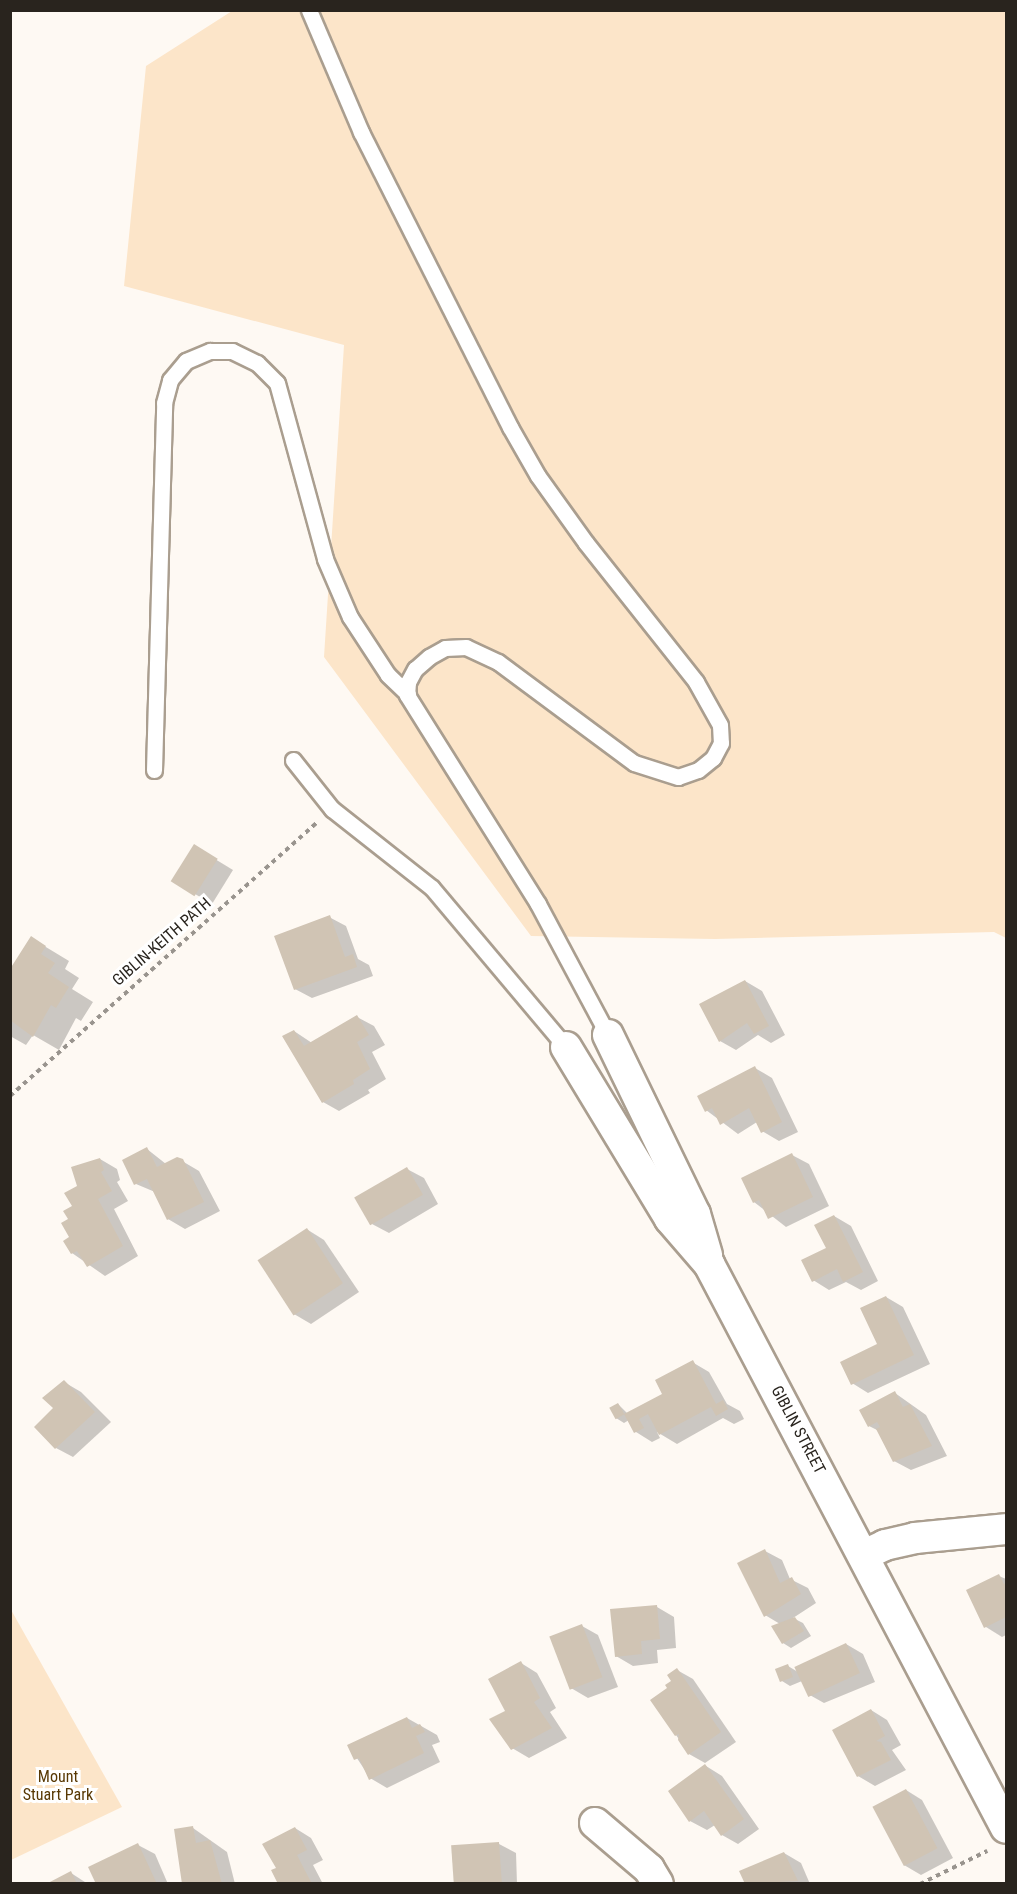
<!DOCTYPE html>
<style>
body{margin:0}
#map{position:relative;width:1017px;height:1894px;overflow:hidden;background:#fef9f3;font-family:"Roboto Condensed",sans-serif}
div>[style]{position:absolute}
.green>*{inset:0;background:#fce5c9}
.shadow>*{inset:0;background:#0003}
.building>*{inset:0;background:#d0c4b4;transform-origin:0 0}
.path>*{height:4px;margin-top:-2px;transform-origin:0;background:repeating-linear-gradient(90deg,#99948e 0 4.5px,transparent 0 9px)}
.roads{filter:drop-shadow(2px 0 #aa9e8f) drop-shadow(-2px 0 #aa9e8f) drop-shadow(0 2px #aa9e8f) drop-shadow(0 -2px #aa9e8f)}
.lane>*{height:15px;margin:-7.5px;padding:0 7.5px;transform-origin:7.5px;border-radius:7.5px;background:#fff}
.street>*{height:30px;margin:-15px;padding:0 15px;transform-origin:15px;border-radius:15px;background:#fff}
span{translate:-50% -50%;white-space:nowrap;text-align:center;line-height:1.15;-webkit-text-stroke:6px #fff;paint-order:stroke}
.street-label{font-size:16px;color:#29241e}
.park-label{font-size:16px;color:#583803}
.frame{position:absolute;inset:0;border:12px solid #29241e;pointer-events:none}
</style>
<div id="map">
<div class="green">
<i style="clip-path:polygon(232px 11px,1006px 11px,1006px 938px,994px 932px,715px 939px,531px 936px,324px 657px,344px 345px,124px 286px,146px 66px)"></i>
<i style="clip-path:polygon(10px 1608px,122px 1807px,11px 1860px,10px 1860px)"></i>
</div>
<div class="shadow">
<i style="clip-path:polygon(210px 856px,233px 870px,212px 904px,195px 894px)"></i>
<i style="clip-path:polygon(329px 917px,346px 926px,358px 959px,369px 965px,373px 976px,312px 998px,295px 989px)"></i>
<i style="clip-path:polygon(31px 938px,69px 961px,65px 969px,79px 978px,72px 989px,93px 1002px,81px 1021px,76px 1018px,59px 1050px,33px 1035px,26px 1045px,10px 1036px,10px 971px)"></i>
<i style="clip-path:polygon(745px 981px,762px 991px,785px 1035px,771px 1043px,758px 1035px,736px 1050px,720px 1041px)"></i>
<i style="clip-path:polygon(357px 1017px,374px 1026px,385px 1045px,372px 1052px,386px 1079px,368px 1090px,370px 1093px,339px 1111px,323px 1102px,294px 1031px,312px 1043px)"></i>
<i style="clip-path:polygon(755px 1068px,772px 1078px,798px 1132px,779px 1141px,762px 1131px,757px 1122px,738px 1134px,706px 1110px)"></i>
<i style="clip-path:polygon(147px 1149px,166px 1164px,182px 1161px,199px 1171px,220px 1211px,185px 1229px,168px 1219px,155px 1192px,136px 1184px)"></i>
<i style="clip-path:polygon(792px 1155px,809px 1164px,829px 1206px,786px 1227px,754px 1202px)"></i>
<i style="clip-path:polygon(100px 1159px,117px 1169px,120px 1180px,117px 1182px,128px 1201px,114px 1209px,138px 1256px,105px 1276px,72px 1253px,70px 1220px,79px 1186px)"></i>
<i style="clip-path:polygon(407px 1169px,424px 1178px,438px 1204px,389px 1233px,372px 1224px)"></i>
<i style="clip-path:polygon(834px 1216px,851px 1226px,878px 1281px,861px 1290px,846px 1282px,829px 1290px,813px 1280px,828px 1249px)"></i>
<i style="clip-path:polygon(308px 1230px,324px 1240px,359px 1292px,311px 1324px,294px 1314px)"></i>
<i style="clip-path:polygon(886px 1297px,903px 1307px,930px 1364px,868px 1393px,852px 1383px,879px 1345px)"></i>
<i style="clip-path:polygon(692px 1362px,709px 1372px,727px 1404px,740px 1411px,744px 1419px,734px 1424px,723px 1418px,677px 1444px,657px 1432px,660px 1438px,652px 1442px,636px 1432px,629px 1420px,624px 1423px,616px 1418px,618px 1404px,628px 1414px,664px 1394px)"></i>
<i style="clip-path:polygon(64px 1382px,81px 1392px,111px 1422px,73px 1457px,56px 1448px)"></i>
<i style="clip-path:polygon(895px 1393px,926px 1415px,947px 1456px,911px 1470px,894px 1461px,879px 1431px,869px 1426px)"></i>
<i style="clip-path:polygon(765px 1551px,782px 1560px,790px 1579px,808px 1588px,816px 1603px,793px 1618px,803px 1623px,811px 1636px,791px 1648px,783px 1643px,780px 1624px,765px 1615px)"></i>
<i style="clip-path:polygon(999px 1576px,1006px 1579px,1006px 1635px,1002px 1637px,986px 1627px,968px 1591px)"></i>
<i style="clip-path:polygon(657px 1607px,674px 1617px,676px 1648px,657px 1650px,658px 1663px,633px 1666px,616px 1656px)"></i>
<i style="clip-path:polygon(582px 1626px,598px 1635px,618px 1687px,588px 1698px,571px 1688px)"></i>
<i style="clip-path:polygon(846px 1644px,863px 1654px,875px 1682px,824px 1703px,808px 1694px,802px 1681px,790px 1686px,782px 1681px,788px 1666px,798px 1672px)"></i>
<i style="clip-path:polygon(521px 1663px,537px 1673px,556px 1708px,550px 1712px,567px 1738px,529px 1758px,512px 1748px,507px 1712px)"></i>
<i style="clip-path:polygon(677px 1670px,693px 1679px,736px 1742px,705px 1763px,689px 1754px,676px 1735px,669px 1689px)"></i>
<i style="clip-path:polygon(871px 1710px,887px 1720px,901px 1745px,892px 1750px,906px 1770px,875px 1786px,858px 1776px)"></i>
<i style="clip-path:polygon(407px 1718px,437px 1735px,440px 1742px,432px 1745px,440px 1762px,387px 1788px,370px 1778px,349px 1746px)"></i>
<i style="clip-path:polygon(706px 1766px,722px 1776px,759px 1829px,738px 1844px,722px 1835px,715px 1825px,707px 1830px,690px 1821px)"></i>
<i style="clip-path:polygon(906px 1790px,922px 1800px,953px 1858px,921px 1875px,904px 1865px)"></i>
<i style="clip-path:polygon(193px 1828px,227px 1852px,235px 1884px,184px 1884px)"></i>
<i style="clip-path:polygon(295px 1828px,311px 1838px,323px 1860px,313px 1865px,323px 1884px,280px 1884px,278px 1868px)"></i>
<i style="clip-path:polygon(499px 1844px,516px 1853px,517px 1884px,455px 1884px)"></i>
<i style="clip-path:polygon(138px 1845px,155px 1854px,168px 1884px,97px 1884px)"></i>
<i style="clip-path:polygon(784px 1853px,801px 1863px,810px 1884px,746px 1884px)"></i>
<i style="clip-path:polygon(71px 1873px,88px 1884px,50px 1884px)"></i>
</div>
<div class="building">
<i style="left:194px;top:844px;width:28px;height:44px;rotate:32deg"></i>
<i style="clip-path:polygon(330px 915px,345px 957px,353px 954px,357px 967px,294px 990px,274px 936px)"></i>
<i style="clip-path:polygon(31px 936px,46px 946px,41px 954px,55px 963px,48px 973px,69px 987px,56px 1008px,51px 1005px,33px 1037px,10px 1020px,10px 969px)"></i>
<i style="clip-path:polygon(745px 980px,769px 1026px,754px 1034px,747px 1023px,719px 1042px,699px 1004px)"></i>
<i style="clip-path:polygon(357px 1015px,369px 1035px,357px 1042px,370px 1069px,353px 1080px,354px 1084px,322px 1103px,282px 1036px,294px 1030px,304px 1046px)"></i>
<i style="clip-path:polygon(755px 1066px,782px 1122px,761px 1133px,749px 1108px,720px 1125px,712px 1108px,705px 1112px,697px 1096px)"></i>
<i style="clip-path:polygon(147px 1147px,157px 1167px,177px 1157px,183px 1159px,204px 1202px,167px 1220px,147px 1179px,134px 1185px,122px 1160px)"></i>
<i style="clip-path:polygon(792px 1153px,813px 1197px,768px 1219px,759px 1200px,753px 1203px,741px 1178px)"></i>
<i style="clip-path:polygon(100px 1158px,104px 1170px,101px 1172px,112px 1191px,98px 1199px,123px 1246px,87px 1267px,77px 1251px,71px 1254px,63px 1241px,69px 1237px,61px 1223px,68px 1219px,63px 1211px,72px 1206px,64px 1193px,77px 1186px,71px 1167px)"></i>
<i style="left:407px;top:1167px;width:32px;height:61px;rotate:60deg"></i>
<i style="clip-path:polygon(834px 1215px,863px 1272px,843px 1282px,837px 1269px,812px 1282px,801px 1260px,826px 1248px,814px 1225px)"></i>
<i style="left:307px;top:1228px;width:66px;height:59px;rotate:57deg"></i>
<i style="clip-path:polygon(886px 1296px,914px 1355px,851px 1385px,840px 1362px,877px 1344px,860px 1308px)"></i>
<i style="clip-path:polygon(693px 1360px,716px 1404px,723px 1400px,728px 1409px,716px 1416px,711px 1407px,659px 1435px,648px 1414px,639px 1419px,644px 1428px,634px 1433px,624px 1414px,662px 1394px,655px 1380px)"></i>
<i style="clip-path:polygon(64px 1380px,95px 1412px,55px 1449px,34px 1427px,53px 1408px,42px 1398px)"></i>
<i style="clip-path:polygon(895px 1391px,903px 1407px,910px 1404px,932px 1446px,893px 1462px,876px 1429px,880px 1427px,877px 1422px,868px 1427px,859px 1410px)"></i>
<i style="left:618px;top:1403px;width:13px;height:10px;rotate:61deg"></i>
<i style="clip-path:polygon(765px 1549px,780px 1583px,792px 1577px,801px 1594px,764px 1617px,737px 1563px)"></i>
<i style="clip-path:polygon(999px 1574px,1004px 1584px,1006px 1583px,1006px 1617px,984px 1628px,966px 1590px)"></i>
<i style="clip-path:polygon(657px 1605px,660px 1639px,641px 1641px,642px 1654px,615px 1657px,610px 1609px)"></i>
<i style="clip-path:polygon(795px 1617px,804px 1631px,782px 1644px,771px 1626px)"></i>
<i style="left:582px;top:1624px;width:57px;height:35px;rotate:69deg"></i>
<i style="left:846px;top:1643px;width:33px;height:57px;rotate:65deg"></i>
<i style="clip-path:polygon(521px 1661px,540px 1698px,534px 1702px,552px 1728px,511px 1750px,489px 1719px,505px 1711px,488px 1679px)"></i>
<i style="left:788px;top:1664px;width:14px;height:14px;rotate:69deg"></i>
<i style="clip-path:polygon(677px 1668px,721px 1732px,688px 1755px,678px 1740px,679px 1734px,675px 1736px,650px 1700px,667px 1688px,665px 1685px,671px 1681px,667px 1675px)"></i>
<i style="clip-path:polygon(871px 1709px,885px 1736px,876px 1741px,881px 1742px,891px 1760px,857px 1777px,832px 1730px)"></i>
<i style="clip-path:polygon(407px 1717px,412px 1728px,420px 1724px,425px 1732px,416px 1736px,424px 1753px,369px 1780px,359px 1758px,354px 1760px,347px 1745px)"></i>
<i style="clip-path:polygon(705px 1764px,744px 1819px,721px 1836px,704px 1811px,689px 1822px,668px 1791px)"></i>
<i style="left:906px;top:1789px;width:67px;height:38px;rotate:62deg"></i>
<i style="clip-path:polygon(193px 1826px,196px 1843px,210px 1840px,222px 1884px,182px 1884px,174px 1829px)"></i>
<i style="clip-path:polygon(295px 1827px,307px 1850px,297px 1855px,312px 1884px,278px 1884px,271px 1870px,276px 1868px,262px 1844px)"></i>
<i style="left:499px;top:1842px;width:42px;height:48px;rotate:86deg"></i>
<i style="clip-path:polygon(138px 1843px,157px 1884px,96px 1884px,88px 1867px)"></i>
<i style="clip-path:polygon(784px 1852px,798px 1881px,745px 1884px,739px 1871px)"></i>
<i style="clip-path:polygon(71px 1871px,77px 1884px,46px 1884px)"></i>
</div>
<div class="path">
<i style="left:10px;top:1096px;width:410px;rotate:-41.7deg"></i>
<i style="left:920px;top:1884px;width:75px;rotate:-26.2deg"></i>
</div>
<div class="roads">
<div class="lane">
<i style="left:309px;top:10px;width:133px;rotate:66.9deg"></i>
<i style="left:361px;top:132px;width:330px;rotate:63.2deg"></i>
<i style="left:510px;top:427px;width:56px;rotate:60.3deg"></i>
<i style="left:538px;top:476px;width:82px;rotate:54.4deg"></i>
<i style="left:586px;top:543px;width:177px;rotate:51.6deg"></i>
<i style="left:696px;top:682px;width:49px;rotate:60.8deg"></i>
<i style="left:720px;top:725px;width:18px;rotate:87deg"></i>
<i style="left:721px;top:743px;width:17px;rotate:118deg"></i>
<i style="left:713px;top:758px;width:19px;rotate:141deg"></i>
<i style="left:698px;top:770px;width:21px;rotate:161deg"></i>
<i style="left:678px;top:777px;width:46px;rotate:-162.3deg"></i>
<i style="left:634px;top:763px;width:169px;rotate:-143.4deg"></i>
<i style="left:498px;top:662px;width:35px;rotate:-155deg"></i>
<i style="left:466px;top:647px;width:21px;rotate:177deg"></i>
<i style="left:445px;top:648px;width:18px;rotate:151deg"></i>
<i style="left:429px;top:657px;width:18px;rotate:139deg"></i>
<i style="left:415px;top:669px;width:15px;rotate:118deg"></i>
<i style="left:408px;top:682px;width:13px;rotate:94deg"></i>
<i style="left:407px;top:695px;width:247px;rotate:57.9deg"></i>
<i style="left:538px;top:904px;width:149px;rotate:61.9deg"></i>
<i style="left:293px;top:760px;width:63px;rotate:51.5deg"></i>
<i style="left:332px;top:809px;width:127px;rotate:38.3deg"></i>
<i style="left:432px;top:888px;width:208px;rotate:49.9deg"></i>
<i style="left:154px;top:770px;width:367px;rotate:-88.4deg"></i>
<i style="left:164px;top:403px;width:24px;rotate:-75deg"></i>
<i style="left:170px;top:380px;width:25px;rotate:-50deg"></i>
<i style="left:186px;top:361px;width:26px;rotate:-23deg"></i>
<i style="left:210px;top:351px;width:22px"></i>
<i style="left:232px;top:351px;width:28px;rotate:26deg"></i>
<i style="left:257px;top:363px;width:28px;rotate:45deg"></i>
<i style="left:277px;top:383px;width:182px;rotate:74.7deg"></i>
<i style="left:325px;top:559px;width:63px;rotate:66.7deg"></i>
<i style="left:350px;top:617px;width:69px;rotate:56.8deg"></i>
<i style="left:388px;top:675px;width:28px;rotate:44deg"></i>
</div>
<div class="street">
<i style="left:608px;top:1035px;width:199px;rotate:64.1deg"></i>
<i style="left:695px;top:1214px;width:43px;rotate:73.7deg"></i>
<i style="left:566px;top:1047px;width:201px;rotate:58.8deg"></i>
<i style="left:670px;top:1219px;width:60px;rotate:49.1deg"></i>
<i style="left:709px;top:1264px;width:637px;rotate:62.23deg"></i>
<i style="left:864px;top:1555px;width:23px;rotate:-25deg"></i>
<i style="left:885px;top:1545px;width:31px;rotate:-13deg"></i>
<i style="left:915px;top:1538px;width:91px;rotate:-5.6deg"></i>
<i style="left:595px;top:1823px;width:71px;rotate:40.4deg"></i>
<i style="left:649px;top:1869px;width:17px;rotate:59deg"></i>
</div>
</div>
<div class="street-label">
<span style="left:162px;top:942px;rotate:-41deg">GIBLIN-KEITH PATH</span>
<span style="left:798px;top:1430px;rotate:62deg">GIBLIN STREET</span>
</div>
<div class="park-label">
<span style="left:58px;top:1786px">Mount<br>Stuart Park</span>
</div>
<div class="frame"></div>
</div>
